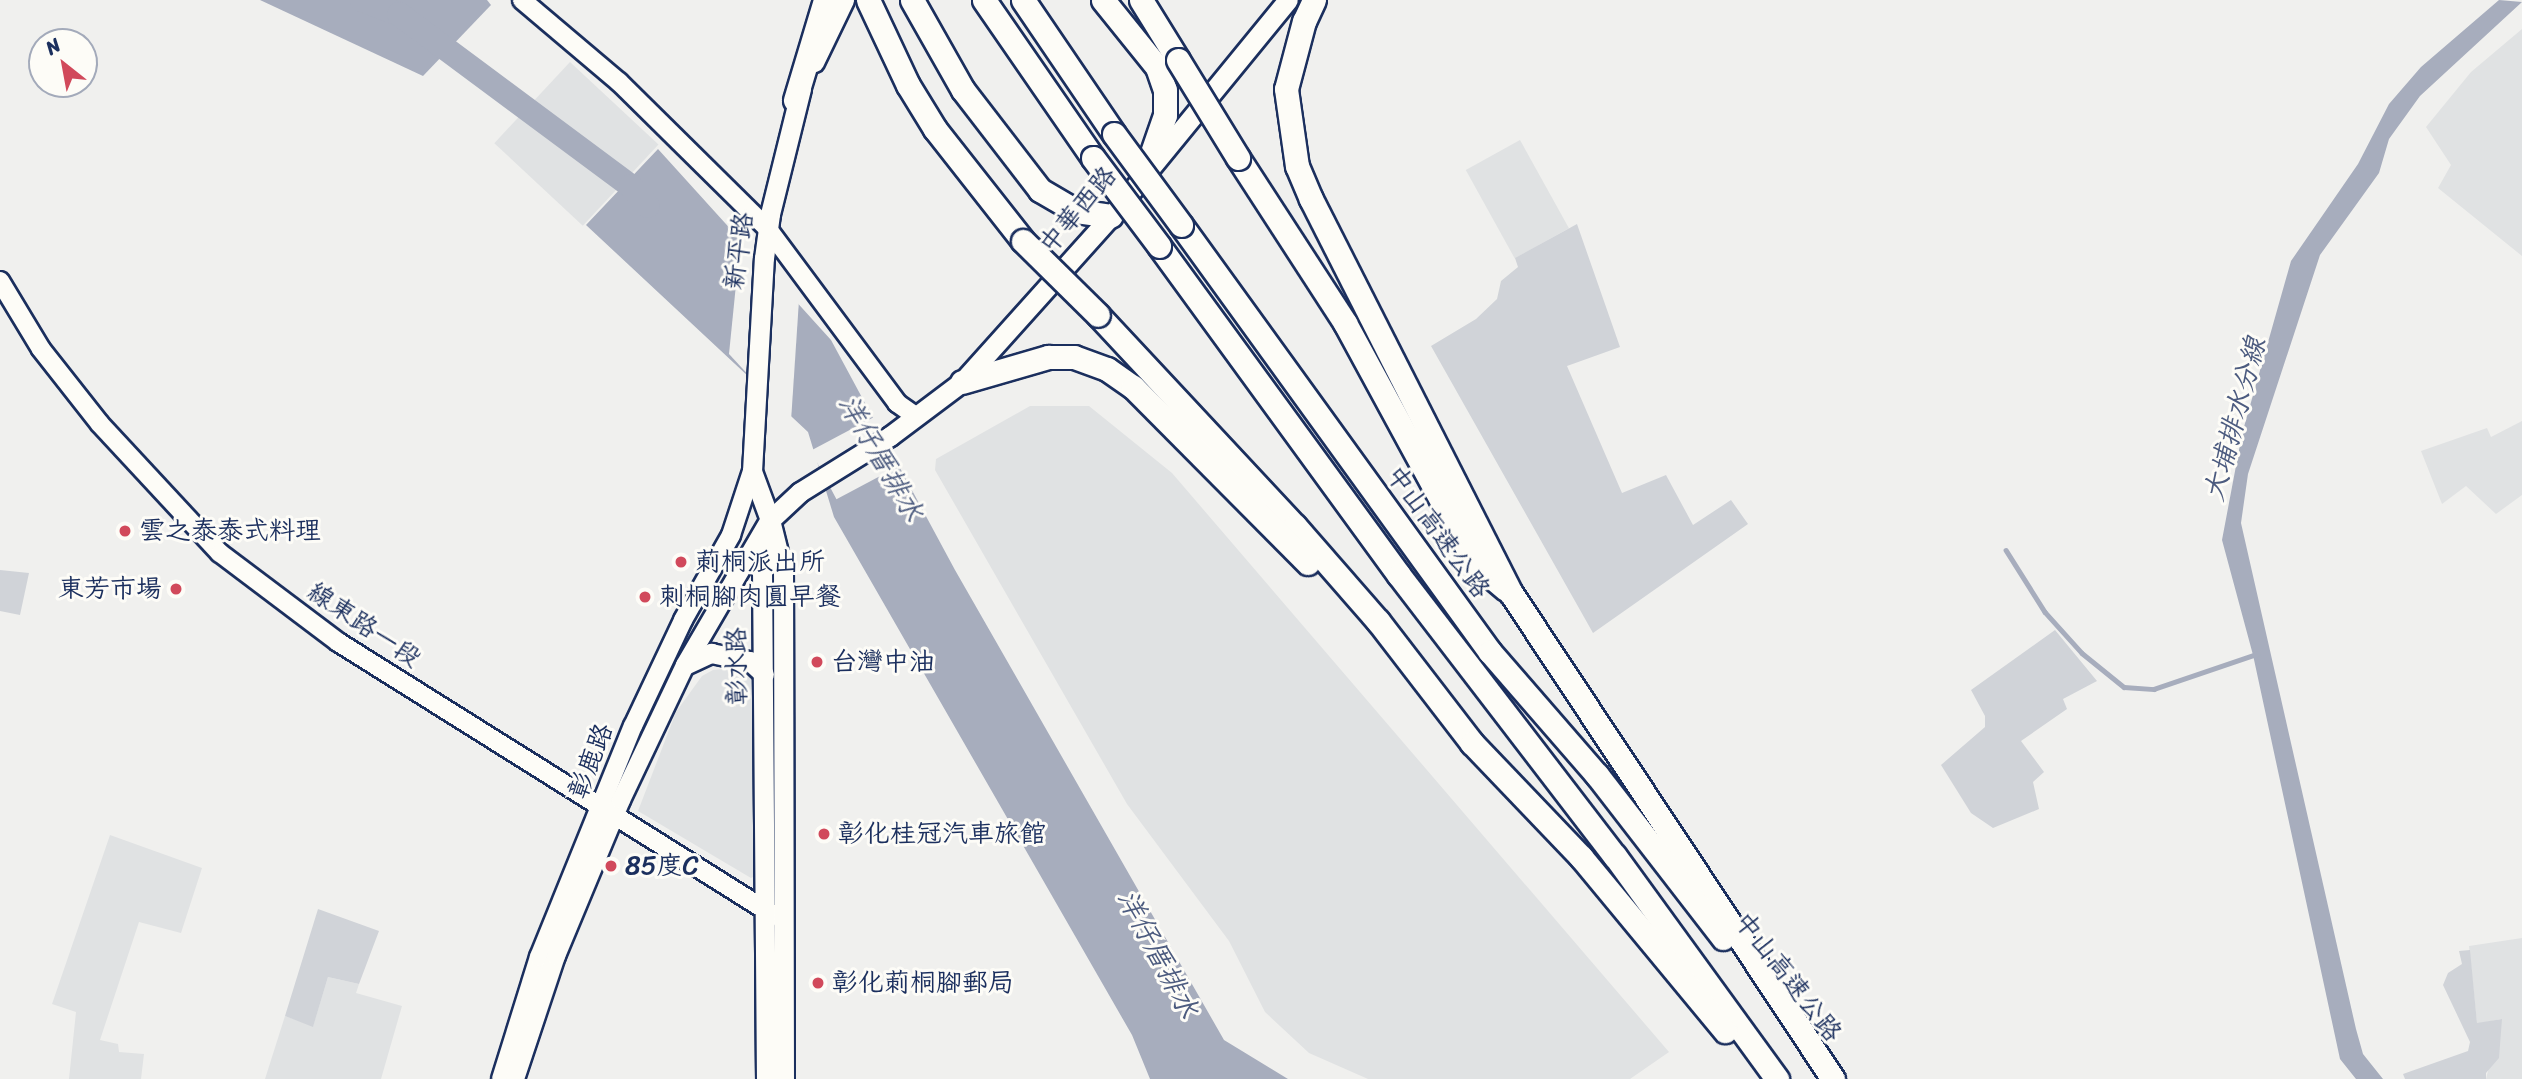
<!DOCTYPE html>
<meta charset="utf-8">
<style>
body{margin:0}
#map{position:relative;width:2522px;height:1079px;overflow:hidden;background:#f0f0ee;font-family:Sriracha,"LXGW WenKai TC",sans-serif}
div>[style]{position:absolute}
.built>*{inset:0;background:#e0e2e3;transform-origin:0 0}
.green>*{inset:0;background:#d0d3d8}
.water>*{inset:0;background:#a7adbd}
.pier>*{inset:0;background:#f0f0ee;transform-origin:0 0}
.stream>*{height:4.5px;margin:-2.25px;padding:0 2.25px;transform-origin:2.25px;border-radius:2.25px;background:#a7adbd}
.river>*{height:24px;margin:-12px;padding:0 12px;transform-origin:12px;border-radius:12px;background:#a7adbd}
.roads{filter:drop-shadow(2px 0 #1b2f5e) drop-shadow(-2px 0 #1b2f5e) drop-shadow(0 2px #1b2f5e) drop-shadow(0 -2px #1b2f5e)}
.secondary>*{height:18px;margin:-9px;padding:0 9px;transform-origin:9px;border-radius:9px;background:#fdfcf7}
.primary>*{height:19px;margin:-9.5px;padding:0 9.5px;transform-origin:9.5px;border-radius:9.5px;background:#fdfcf7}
.highway>*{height:23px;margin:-11.5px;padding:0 11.5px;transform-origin:11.5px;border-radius:11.5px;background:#fdfcf7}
.bridges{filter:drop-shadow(2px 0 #1b2f5e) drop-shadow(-2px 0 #1b2f5e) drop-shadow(0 2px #1b2f5e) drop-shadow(0 -2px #1b2f5e)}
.highway-bridge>*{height:23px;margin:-11.5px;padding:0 11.5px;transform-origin:11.5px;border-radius:11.5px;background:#fdfcf7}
.dots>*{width:19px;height:19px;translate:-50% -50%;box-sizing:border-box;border:4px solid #fdfcf7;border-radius:50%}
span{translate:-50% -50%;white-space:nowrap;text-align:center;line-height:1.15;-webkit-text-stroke:6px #fdfcf7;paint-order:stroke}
.street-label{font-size:26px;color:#1b2f5e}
.poi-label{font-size:26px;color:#1b2f5e}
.left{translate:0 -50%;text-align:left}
.right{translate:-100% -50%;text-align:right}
.water-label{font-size:28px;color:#4c5b7f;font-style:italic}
.north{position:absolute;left:28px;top:28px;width:70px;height:70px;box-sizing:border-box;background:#fdfcf7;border:2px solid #a3aaba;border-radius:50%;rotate:329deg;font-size:19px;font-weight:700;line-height:28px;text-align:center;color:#1b2f5e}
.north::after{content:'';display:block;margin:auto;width:24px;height:32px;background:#d1495b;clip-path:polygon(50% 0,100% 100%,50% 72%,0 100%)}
</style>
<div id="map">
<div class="built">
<i style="clip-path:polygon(2522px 29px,2522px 256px,2438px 188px,2451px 165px,2426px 127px,2471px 72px)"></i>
<i style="left:570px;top:62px;width:121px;height:111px;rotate:43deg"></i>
<i style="left:1520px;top:140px;width:101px;height:62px;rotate:61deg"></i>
<i style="clip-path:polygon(1030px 406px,1089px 406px,1172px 473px,1669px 1052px,1630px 1079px,1368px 1079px,1309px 1053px,1265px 1012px,1229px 941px,1127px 804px,935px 470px,936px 459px)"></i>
<i style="clip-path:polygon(2522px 421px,2522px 495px,2496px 514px,2466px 486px,2442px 504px,2421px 451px,2487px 428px,2491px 437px)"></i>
<i style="clip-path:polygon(734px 668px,755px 681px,757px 875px,751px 878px,638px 811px,676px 712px,702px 676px,713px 670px)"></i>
<i style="clip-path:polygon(110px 835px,202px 868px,181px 933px,139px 922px,100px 1040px,118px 1044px,119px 1052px,144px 1054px,141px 1079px,69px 1079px,76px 1012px,52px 1004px)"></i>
<i style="clip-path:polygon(2522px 938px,2522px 1079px,2486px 1079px,2501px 1019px,2477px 1024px,2469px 946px)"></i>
<i style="clip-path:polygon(328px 977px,359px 984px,356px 993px,402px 1006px,381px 1079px,265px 1079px,285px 1016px,313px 1026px)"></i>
</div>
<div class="green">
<i style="clip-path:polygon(1577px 224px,1620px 347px,1567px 366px,1622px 493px,1666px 475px,1693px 525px,1731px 500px,1748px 524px,1593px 633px,1431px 346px,1476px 319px,1497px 299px,1501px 281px,1518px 267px,1515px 258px)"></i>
<i style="clip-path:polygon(0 570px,29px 573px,20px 615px,0 611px)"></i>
<i style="clip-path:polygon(2055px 630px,2097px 681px,2063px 699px,2067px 709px,2021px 741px,2044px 772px,2033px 782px,2039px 809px,1993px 828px,1971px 813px,1941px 765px,1985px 727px,1985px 716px,1971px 690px)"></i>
<i style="clip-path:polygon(318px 909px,379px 931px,359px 984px,328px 977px,313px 1027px,285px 1016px)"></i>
<i style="clip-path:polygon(2470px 950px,2477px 1023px,2502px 1019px,2499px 1058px,2486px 1073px,2486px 1079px,2405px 1079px,2403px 1074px,2468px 1051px,2470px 1042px,2443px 985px,2448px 973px,2462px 964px,2459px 951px)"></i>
</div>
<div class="water">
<i style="clip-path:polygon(260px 0,487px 0,491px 5px,423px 76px)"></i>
<i style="clip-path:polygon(2499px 0,2522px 2px,2420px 96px,2389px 139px,2379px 173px,2320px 255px,2248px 474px,2241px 523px,2356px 1029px,2363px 1054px,2383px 1079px,2356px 1079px,2340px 1059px,2253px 655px,2222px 540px,2242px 434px,2291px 261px,2358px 164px,2389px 104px,2421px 67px)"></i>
<i style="clip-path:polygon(658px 149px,831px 340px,955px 570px,1224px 1040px,1288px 1079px,1150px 1079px,1132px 1035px,834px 517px,808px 432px,586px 225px)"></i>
</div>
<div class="pier">
<i style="clip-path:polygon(741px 235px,799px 300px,791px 421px,729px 354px)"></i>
<i style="left:876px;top:416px;width:55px;height:74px;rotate:62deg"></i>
</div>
<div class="stream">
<i style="left:2006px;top:550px;width:73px;rotate:57.8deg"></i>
<i style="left:2045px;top:612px;width:55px;rotate:47.9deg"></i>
<i style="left:2082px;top:653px;width:54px;rotate:39deg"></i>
<i style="left:2124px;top:687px;width:30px;rotate:4deg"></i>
<i style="left:2154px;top:689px;width:109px;rotate:-18.8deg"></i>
</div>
<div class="river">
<i style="left:362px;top:0;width:40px;rotate:21deg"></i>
<i style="left:399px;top:14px;width:289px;rotate:36.6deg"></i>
<i style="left:631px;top:186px;width:26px;rotate:50deg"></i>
</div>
<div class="roads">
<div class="secondary">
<i style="left:522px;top:0;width:127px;rotate:40.2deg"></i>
<i style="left:619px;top:82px;width:209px;rotate:44.6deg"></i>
<i style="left:768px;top:229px;width:217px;rotate:53.4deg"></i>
<i style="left:897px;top:403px;width:24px;rotate:35deg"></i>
<i style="left:0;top:281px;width:79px;rotate:58.9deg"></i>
<i style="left:41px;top:349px;width:95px;rotate:51.8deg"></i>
<i style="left:100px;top:424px;width:176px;rotate:47.1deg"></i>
<i style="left:220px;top:553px;width:148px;rotate:37deg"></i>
<i style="left:338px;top:642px;width:516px;rotate:32.09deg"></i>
<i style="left:501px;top:1079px;width:128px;rotate:-72.7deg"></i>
<i style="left:539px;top:957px;width:249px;rotate:-67.9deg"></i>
<i style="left:633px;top:726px;width:117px;rotate:-64.7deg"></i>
<i style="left:683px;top:620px;width:98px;rotate:-60.5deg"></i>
<i style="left:731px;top:535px;width:67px;rotate:-71.8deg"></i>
<i style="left:515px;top:1079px;width:130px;rotate:-71.6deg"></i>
<i style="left:556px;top:956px;width:169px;rotate:-67.4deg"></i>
<i style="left:621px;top:800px;width:149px;rotate:-64.6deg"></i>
<i style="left:685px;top:665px;width:164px;rotate:-59.7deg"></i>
</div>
<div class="primary">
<i style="left:814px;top:62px;width:69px;rotate:-64.2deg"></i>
<i style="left:770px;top:520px;width:41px;rotate:-43deg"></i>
<i style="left:800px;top:492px;width:106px;rotate:-31.9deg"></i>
<i style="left:890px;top:436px;width:90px;rotate:-36.9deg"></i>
<i style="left:962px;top:382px;width:223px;rotate:-48.1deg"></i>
<i style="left:1111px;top:216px;width:279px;rotate:-50.7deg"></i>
<i style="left:685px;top:665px;width:29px;rotate:-25deg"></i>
<i style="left:711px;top:653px;width:40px;rotate:12deg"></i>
<i style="left:750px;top:661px;width:19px;rotate:43deg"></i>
<i style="left:766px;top:1079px;width:507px;rotate:-90.45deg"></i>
<i style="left:762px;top:572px;width:42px;rotate:-80.3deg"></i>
<i style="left:784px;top:1079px;width:507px;rotate:-90.11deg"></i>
<i style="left:783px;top:572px;width:54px;rotate:-104deg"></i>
<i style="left:770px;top:520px;width:52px;rotate:-110.2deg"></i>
<i style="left:752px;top:471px;width:213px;rotate:-86.8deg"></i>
<i style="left:764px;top:258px;width:44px;rotate:-82.2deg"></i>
<i style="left:770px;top:214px;width:129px;rotate:-76.1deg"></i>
</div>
<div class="highway">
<i style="left:868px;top:0;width:94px;rotate:64.8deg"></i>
<i style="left:908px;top:85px;width:52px;rotate:58.5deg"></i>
<i style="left:935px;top:129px;width:142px;rotate:51.8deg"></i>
<i style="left:912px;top:0;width:103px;rotate:60.5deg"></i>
<i style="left:963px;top:90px;width:126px;rotate:52.4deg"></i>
<i style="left:1040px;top:190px;width:42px;rotate:30.3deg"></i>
<i style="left:1076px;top:211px;width:35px;rotate:8deg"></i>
<i style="left:984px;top:0;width:192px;rotate:55.4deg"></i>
<i style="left:1023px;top:0;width:162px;rotate:55.8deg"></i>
<i style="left:1103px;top:0;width:86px;rotate:51.1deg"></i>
<i style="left:1157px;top:67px;width:24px;rotate:71deg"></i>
<i style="left:1165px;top:90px;width:25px;rotate:90deg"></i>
<i style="left:1165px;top:115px;width:58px;rotate:109.1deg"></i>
<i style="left:1141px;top:0;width:70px;rotate:58.3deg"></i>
<i style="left:1314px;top:0;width:23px;rotate:115deg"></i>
<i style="left:1304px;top:21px;width:70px;rotate:104.8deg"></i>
<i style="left:1286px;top:89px;width:78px;rotate:81.9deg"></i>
<i style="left:1297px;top:166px;width:36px;rotate:67deg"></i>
<i style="left:1311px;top:199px;width:442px;rotate:63.1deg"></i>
<i style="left:1511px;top:593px;width:583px;rotate:56.47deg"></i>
<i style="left:795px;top:100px;width:104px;rotate:-73.3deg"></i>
<i style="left:1238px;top:158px;width:197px;rotate:57deg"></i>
<i style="left:1345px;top:323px;width:274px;rotate:61.5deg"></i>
<i style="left:1476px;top:564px;width:39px;rotate:40deg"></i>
<i style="left:1181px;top:225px;width:527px;rotate:54.11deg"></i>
<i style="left:1490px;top:652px;width:163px;rotate:49deg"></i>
<i style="left:1597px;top:775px;width:206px;rotate:52.3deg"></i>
<i style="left:1159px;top:246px;width:407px;rotate:53.9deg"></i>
<i style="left:1399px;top:575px;width:354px;rotate:52.5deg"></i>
<i style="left:1615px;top:856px;width:276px;rotate:54deg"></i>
<i style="left:1098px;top:315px;width:289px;rotate:47deg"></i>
<i style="left:1295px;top:526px;width:126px;rotate:48.9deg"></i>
<i style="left:1378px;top:621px;width:154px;rotate:52.4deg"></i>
<i style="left:1472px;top:743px;width:158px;rotate:46.3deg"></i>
<i style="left:1581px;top:857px;width:226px;rotate:50.4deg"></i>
<i style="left:962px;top:382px;width:90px;rotate:-16.2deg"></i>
<i style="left:1048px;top:357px;width:26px"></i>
<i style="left:1074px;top:357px;width:35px;rotate:20deg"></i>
<i style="left:1107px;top:369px;width:32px;rotate:35deg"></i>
<i style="left:1133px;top:387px;width:248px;rotate:45.2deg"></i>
</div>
</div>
<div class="bridges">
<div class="highway-bridge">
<i style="left:1178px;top:60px;width:115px;rotate:58.5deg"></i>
<i style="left:1114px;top:134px;width:113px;rotate:53.6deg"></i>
<i style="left:1093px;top:158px;width:110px;rotate:53.1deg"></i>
<i style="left:1023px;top:241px;width:105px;rotate:44.6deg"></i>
</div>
</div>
<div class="dots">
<i style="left:125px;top:531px;background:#d1495b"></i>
<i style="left:681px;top:562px;background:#d1495b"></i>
<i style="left:176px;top:589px;background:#d1495b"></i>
<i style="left:645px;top:597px;background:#d1495b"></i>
<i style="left:817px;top:662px;background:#d1495b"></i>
<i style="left:824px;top:834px;background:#d1495b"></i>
<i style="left:611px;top:866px;background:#d1495b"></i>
<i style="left:818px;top:983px;background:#d1495b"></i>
</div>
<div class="street-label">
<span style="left:1078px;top:210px;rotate:-50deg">中華西路</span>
<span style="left:739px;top:251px;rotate:-82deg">新平路</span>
<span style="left:1438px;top:532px;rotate:54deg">中山高速公路</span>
<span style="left:364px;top:625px;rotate:34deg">線東路一段</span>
<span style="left:737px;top:666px;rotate:-91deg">彰水路</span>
<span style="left:591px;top:761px;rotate:-69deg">彰鹿路</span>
<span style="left:1788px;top:977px;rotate:52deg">中山高速公路</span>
</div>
<div class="poi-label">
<span class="left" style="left:139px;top:531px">雲之泰泰式料理</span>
<span class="left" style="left:695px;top:562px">莿桐派出所</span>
<span class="right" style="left:162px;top:589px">東芳市場</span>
<span class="left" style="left:659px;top:597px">刺桐腳肉圓早餐</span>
<span class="left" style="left:831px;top:662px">台灣中油</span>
<span class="left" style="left:838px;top:834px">彰化桂冠汽車旅館</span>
<span class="left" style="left:625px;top:866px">85度C</span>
<span class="left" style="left:832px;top:983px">彰化莿桐腳郵局</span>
</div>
<div class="water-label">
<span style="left:2235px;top:419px;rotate:-75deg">大埔排水分線</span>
<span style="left:881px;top:458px;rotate:60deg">洋仔厝排水</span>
<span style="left:1158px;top:954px;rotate:62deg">洋仔厝排水</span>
</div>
<div class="north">N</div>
</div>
